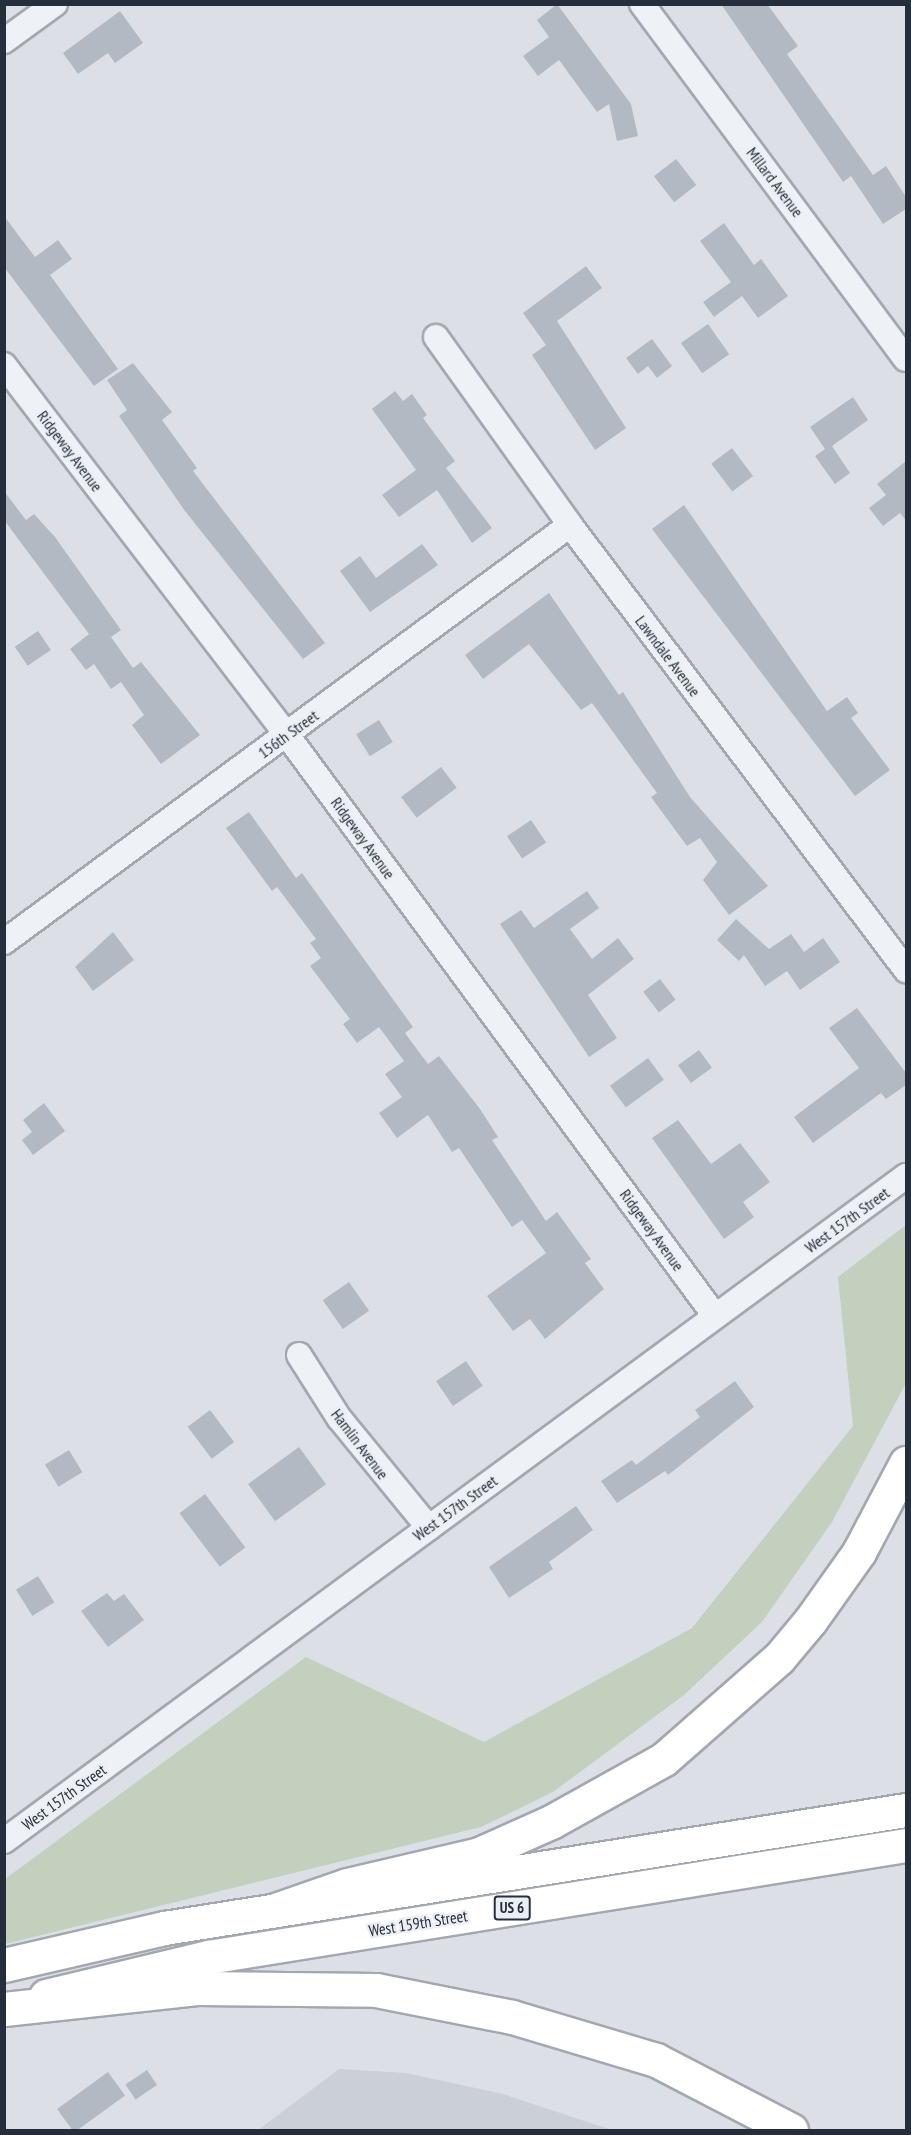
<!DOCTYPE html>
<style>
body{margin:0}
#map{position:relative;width:911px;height:2135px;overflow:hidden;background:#dce0e6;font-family:"PT Sans Narrow",sans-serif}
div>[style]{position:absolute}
.built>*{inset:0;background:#cacfd8}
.green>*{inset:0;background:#c2d0bd}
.building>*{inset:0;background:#b3b9c3;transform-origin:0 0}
.roads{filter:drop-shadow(2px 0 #a2a7b0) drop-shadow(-2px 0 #a2a7b0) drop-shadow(0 2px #a2a7b0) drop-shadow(0 -2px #a2a7b0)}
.minor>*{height:24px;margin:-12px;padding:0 12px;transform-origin:12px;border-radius:12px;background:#eef1f5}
.primary>*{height:33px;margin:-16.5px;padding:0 16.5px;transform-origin:16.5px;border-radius:16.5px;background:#fff}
.motorway>*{height:33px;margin:-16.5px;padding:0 16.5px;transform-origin:16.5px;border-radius:16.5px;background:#fff}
span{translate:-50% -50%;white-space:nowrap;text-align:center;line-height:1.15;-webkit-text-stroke:4.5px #ebeff4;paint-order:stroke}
.shield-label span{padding:2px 4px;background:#ebeff4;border:2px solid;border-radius:4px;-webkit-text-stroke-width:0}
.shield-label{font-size:15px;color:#262e3c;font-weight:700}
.street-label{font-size:16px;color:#262e3c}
.frame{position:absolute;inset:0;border:6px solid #262e3c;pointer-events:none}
</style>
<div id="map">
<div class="built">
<i style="clip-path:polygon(339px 2069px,406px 2073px,503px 2094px,612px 2130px,258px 2130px)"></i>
</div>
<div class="green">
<i style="clip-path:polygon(906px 1225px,906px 1383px,832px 1522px,762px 1622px,684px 1695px,553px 1792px,481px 1827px,5px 1944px,5px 1879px,306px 1657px,484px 1742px,692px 1628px,853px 1426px,838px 1277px)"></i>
</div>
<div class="building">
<i style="clip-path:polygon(557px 4px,631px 104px,638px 136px,617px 141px,609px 104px,597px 112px,559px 60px,538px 76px,523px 56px,549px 37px,537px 20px)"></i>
<i style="clip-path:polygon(721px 4px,767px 4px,798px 46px,787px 54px,873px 175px,886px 166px,906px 197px,906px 209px,883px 224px,851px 176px,843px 182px)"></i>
<i style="clip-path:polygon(120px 11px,143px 43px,115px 63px,108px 53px,78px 74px,63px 53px)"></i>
<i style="left:676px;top:159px;width:33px;height:28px;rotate:52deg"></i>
<i style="clip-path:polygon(4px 216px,35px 257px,58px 240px,72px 259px,50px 275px,118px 369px,94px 386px,4px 267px)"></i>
<i style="clip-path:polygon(724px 223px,754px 265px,761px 259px,788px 296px,758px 318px,742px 296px,714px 317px,703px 302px,731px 282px,700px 241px)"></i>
<i style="clip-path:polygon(586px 266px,602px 288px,557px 321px,626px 428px,595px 450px,532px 355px,546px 345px,523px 313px)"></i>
<i style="left:708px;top:324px;width:37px;height:33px;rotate:55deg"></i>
<i style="clip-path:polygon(652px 339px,672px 366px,657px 378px,648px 366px,638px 374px,626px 358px)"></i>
<i style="clip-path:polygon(133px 363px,172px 412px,162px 420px,197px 468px,193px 471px,325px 643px,303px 659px,185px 511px,119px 416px,127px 410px,107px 380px)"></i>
<i style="clip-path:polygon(395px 391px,403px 401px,412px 394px,427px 415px,423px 418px,455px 461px,446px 468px,492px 528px,472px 543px,437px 490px,399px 517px,382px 495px,416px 470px,372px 409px)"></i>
<i style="clip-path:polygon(853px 397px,868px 420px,832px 446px,850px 473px,835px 484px,815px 456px,825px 449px,810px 427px)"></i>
<i style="left:732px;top:448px;width:35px;height:26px;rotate:53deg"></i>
<i style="clip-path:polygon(906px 461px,906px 521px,900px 513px,883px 526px,869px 508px,886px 495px,877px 484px)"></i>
<i style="clip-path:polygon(4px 491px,26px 520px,34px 514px,55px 537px,121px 630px,111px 637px,133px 668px,141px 662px,200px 735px,161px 764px,132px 725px,144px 715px,121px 682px,111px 689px,94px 664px,86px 670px,70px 649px,89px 634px,4px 520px)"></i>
<i style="clip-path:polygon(684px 505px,827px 711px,847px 697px,858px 713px,851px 718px,890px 770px,855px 796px,652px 529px)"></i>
<i style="clip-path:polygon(422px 544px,438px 565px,370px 612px,340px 571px,360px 556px,376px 578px)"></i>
<i style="clip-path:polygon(549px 593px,619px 695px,623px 692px,690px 797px,768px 886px,729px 915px,703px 880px,717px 862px,700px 838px,687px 846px,651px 797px,657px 793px,592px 703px,581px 710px,529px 644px,483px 679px,465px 655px)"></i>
<i style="left:38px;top:631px;width:23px;height:28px;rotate:56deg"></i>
<i style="left:379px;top:720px;width:26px;height:27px;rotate:58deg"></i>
<i style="left:441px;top:767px;width:26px;height:50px;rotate:53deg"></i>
<i style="clip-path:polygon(249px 812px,296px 878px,302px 873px,413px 1027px,405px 1033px,428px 1064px,439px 1056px,480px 1109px,498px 1137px,492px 1140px,546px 1221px,557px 1212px,591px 1259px,585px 1263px,604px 1289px,545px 1339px,530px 1319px,513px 1331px,487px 1296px,546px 1253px,522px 1220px,512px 1227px,459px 1148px,452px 1152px,428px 1115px,397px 1138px,379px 1113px,402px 1097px,385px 1074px,404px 1061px,379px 1027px,357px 1043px,343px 1024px,350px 1019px,310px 966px,321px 958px,310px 943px,316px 939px,277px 887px,272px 891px,226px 828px)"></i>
<i style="left:531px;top:820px;width:27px;height:29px;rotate:56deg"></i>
<i style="clip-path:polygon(587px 891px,599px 908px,570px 929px,592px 959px,618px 938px,634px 959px,588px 995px,617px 1038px,589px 1057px,500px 924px,521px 910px,534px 928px)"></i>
<i style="clip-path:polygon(736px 919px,769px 949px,791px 934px,804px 952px,823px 938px,840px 962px,800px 990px,787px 971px,765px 986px,744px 955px,739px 961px,717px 940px)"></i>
<i style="clip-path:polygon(113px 932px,134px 960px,93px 991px,75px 967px)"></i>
<i style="left:660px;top:979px;width:26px;height:21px;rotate:53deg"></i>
<i style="clip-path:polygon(857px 1008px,906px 1073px,906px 1085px,886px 1099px,881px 1093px,813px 1143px,794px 1117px,859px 1068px,829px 1028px)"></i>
<i style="left:699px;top:1050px;width:22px;height:26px;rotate:54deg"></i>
<i style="left:648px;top:1058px;width:27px;height:47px;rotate:54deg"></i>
<i style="clip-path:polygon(44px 1103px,65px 1131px,33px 1155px,22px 1140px,32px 1132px,23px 1120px)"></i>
<i style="clip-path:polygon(678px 1120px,711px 1164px,740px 1143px,770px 1182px,743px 1202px,754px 1217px,724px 1239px,652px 1138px)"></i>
<i style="left:349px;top:1282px;width:35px;height:32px;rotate:55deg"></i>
<i style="left:466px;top:1361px;width:30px;height:36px;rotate:56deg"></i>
<i style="clip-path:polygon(735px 1381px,754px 1407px,668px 1475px,665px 1471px,617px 1503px,601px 1481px,632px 1460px,636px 1465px,700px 1417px,695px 1410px)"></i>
<i style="left:210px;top:1410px;width:40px;height:28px;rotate:53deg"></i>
<i style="left:299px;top:1447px;width:46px;height:63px;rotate:54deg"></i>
<i style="left:69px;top:1450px;width:26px;height:28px;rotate:59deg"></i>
<i style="left:205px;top:1494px;width:67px;height:32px;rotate:53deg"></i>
<i style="clip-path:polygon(576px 1506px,593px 1530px,549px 1562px,553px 1569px,509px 1598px,489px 1567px)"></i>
<i style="left:38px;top:1576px;width:31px;height:26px;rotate:58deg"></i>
<i style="clip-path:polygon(107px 1593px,114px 1601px,124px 1594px,144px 1620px,108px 1647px,81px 1611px)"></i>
<i style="left:147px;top:2070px;width:18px;height:26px;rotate:56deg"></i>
<i style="left:108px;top:2072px;width:29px;height:63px;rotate:54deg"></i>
</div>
<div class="roads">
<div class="minor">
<i style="left:642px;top:4px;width:442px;rotate:53.4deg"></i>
<i style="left:4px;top:41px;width:63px;rotate:-36deg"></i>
<i style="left:436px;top:337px;width:231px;rotate:54.5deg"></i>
<i style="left:570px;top:525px;width:558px;rotate:52.95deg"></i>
<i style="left:4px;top:365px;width:466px;rotate:52.6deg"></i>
<i style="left:287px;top:735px;width:722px;rotate:53.62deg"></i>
<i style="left:4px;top:942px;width:703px;rotate:-36.38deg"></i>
<i style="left:299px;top:1355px;width:75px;rotate:57.6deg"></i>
<i style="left:339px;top:1418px;width:142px;rotate:50.7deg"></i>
<i style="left:4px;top:1841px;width:1121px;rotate:-36.4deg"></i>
</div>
<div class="primary">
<i style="left:4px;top:1965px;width:164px;rotate:-13deg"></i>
<i style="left:164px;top:1928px;width:751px;rotate:-9.04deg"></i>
<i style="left:46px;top:1996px;width:167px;rotate:-13.5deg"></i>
<i style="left:208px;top:1957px;width:707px;rotate:-9.12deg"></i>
</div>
<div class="motorway">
<i style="left:275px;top:1910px;width:76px;rotate:-19.1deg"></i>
<i style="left:347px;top:1885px;width:136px;rotate:-13.2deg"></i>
<i style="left:479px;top:1854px;width:79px;rotate:-24deg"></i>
<i style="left:551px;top:1822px;width:129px;rotate:-29.1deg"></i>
<i style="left:664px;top:1759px;width:153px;rotate:-41.3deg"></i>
<i style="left:779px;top:1658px;width:48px;rotate:-50deg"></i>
<i style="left:810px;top:1621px;width:85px;rotate:-54.6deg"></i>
<i style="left:859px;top:1552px;width:101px;rotate:-62.2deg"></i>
<i style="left:4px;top:2009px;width:194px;rotate:-6.2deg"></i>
<i style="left:197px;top:1988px;width:179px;rotate:0.6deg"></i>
<i style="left:376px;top:1990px;width:139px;rotate:11.2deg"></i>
<i style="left:512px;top:2017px;width:150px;rotate:16.6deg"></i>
<i style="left:656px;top:2060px;width:152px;rotate:27.4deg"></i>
</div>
</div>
<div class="shield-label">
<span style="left:512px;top:1908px">US 6</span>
</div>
<div class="street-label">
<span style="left:775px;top:182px;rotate:53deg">Millard Avenue</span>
<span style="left:70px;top:451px;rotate:53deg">Ridgeway Avenue</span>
<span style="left:668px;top:656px;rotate:53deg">Lawndale Avenue</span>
<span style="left:288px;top:734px;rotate:-36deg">156th Street</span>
<span style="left:363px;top:838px;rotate:54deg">Ridgeway Avenue</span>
<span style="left:847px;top:1220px;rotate:-36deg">West 157th Street</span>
<span style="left:652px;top:1230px;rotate:54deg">Ridgeway Avenue</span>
<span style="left:360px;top:1444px;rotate:53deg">Hamlin Avenue</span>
<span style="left:455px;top:1508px;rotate:-36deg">West 157th Street</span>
<span style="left:64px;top:1797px;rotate:-36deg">West 157th Street</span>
<span style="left:418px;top:1923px;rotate:-9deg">West 159th Street</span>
</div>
<div class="frame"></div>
</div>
